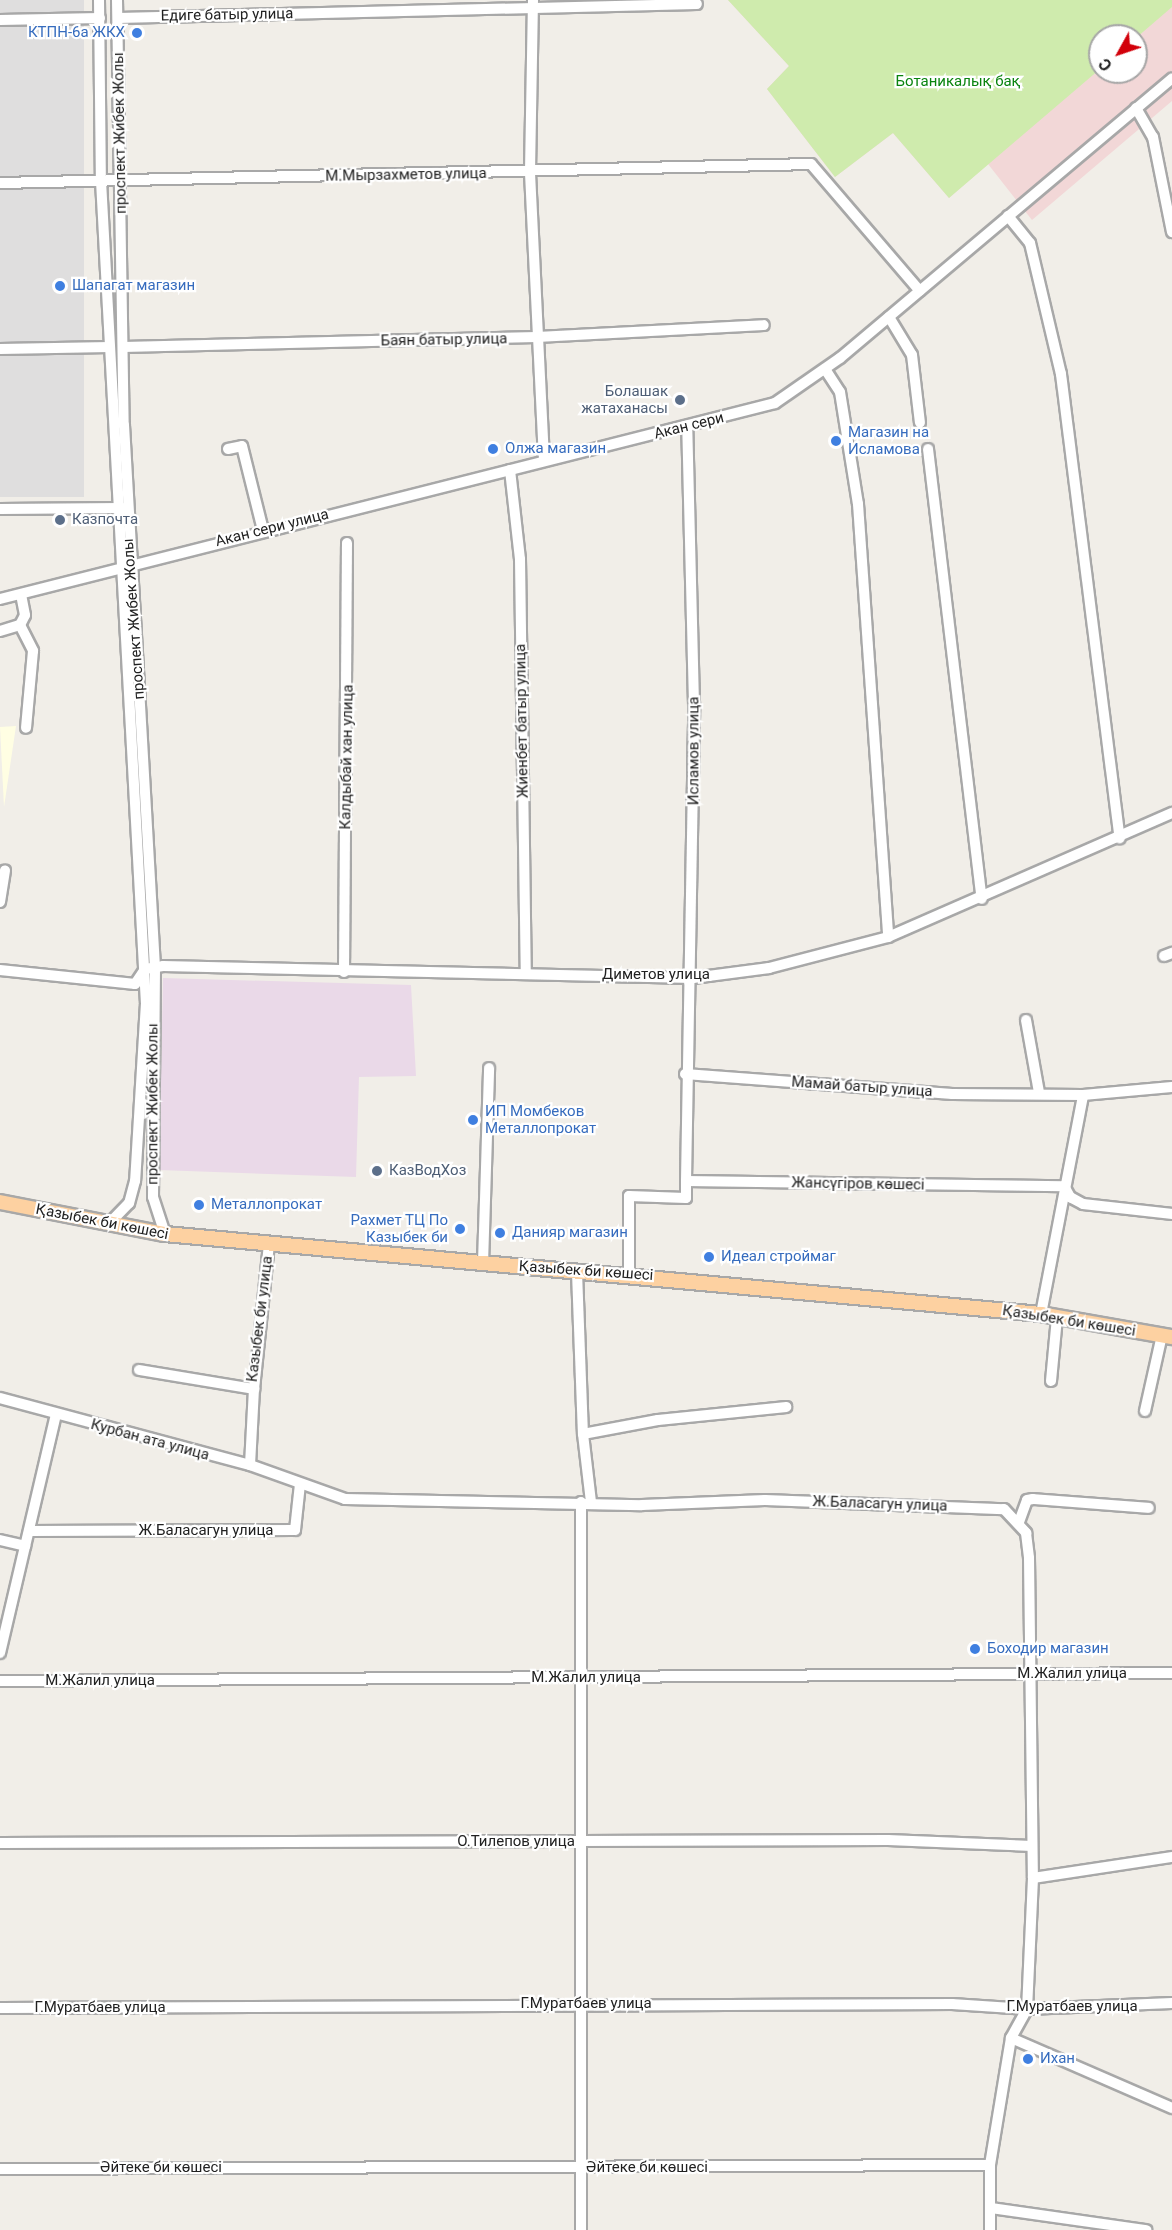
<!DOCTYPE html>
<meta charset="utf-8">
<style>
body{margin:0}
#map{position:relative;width:1172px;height:2230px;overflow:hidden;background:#f1eee8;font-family:Roboto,sans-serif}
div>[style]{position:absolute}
.residential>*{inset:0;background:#dfdede;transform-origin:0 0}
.commercial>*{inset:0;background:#f2d7d7}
.industrial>*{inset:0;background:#ead9e8}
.education>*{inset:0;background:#fffee3}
.grass>*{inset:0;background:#cfebad}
.roads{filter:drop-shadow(2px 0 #a8a8a8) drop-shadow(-2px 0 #a8a8a8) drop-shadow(0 2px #a8a8a8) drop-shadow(0 -2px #a8a8a8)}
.minor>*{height:10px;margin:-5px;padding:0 5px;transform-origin:5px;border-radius:5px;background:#fff}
.major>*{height:14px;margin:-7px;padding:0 7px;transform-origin:7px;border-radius:7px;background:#fdd1a1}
.dots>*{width:16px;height:16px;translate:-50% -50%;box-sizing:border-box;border:3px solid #fff;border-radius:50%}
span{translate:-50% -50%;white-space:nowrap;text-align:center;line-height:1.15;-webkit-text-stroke:4.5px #fff;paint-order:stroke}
.street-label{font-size:15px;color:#212121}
.shop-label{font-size:15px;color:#366cbe}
.right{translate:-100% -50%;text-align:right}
.left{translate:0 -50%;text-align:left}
.park-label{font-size:15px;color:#0a840f}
.service-label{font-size:15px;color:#4e5e75}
.north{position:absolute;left:1088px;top:24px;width:60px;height:60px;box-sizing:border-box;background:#fff;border:2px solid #a6a6a6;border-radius:50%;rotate:230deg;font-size:16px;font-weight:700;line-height:24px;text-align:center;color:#212121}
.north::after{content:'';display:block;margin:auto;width:21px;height:27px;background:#d2000a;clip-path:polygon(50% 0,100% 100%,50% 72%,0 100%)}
</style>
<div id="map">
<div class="residential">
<i style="left:0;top:0;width:84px;height:497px"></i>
</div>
<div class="commercial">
<i style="clip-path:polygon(evenodd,728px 0,1172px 0,1172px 101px,1032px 220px,988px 164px,949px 198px,893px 133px,835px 177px,767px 89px,789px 66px,728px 0,1100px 36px,1136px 36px,1136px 72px,1100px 72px,1100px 36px)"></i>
</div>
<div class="industrial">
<i style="clip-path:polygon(163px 978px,411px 985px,416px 1076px,359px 1077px,356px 1177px,159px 1170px)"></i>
</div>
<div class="education">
<i style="clip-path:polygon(16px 726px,4px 807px,0 727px)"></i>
</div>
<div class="grass">
<i style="clip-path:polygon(728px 0,1172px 0,1172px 7px,1136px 38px,1100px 36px,1100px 69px,949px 198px,893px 133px,835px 177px,767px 89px,789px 66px)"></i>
</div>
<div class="roads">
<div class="minor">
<i style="left:99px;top:0;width:181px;rotate:89.4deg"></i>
<i style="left:101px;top:181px;width:823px;rotate:86.87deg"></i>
<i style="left:146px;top:1003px;width:178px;rotate:93.5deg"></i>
<i style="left:135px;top:1181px;width:23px;rotate:105deg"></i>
<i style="left:129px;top:1203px;width:30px;rotate:134deg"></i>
<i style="left:117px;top:0;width:425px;rotate:89.1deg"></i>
<i style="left:124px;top:425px;width:544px;rotate:86.73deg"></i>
<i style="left:155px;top:968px;width:229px;rotate:90.5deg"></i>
<i style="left:153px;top:1197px;width:39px;rotate:72deg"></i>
<i style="left:533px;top:0;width:173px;rotate:91deg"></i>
<i style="left:530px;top:173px;width:288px;rotate:87.2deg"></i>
<i style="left:118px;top:18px;width:579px;rotate:-1.39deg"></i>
<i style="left:0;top:20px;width:100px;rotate:-1.1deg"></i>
<i style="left:1136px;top:108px;width:34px;rotate:60deg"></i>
<i style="left:1153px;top:137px;width:97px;rotate:78.7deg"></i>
<i style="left:0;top:183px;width:811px;rotate:-1.34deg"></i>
<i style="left:811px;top:164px;width:167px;rotate:49.4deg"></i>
<i style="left:1008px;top:216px;width:35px;rotate:51deg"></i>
<i style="left:1030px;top:243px;width:135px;rotate:76.7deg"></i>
<i style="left:1061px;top:374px;width:468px;rotate:82.8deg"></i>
<i style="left:889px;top:317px;width:44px;rotate:58.8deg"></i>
<i style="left:912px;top:355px;width:68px;rotate:83.3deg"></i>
<i style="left:123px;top:347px;width:414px;rotate:-1.4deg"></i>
<i style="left:537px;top:337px;width:227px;rotate:-3deg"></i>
<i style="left:0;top:349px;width:110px;rotate:-1deg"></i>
<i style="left:825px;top:369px;width:27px;rotate:57deg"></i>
<i style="left:840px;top:392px;width:113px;rotate:80.9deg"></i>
<i style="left:858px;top:504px;width:434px;rotate:86deg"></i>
<i style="left:228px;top:449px;width:14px;rotate:-12deg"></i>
<i style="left:242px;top:446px;width:87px;rotate:76deg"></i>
<i style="left:928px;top:449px;width:453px;rotate:83.2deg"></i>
<i style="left:510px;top:470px;width:90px;rotate:83.6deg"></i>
<i style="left:520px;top:559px;width:414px;rotate:89.2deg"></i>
<i style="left:0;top:509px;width:122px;rotate:-0.5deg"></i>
<i style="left:0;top:599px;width:799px;rotate:-14.19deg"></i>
<i style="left:775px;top:403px;width:79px;rotate:-34.7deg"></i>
<i style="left:840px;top:358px;width:434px;rotate:-40.1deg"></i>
<i style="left:20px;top:625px;width:29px;rotate:63deg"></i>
<i style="left:33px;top:651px;width:77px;rotate:95.2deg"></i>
<i style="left:0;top:631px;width:21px;rotate:-17deg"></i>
<i style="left:20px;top:625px;width:11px;rotate:-63deg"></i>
<i style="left:25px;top:615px;width:21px;rotate:-101deg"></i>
<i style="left:0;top:902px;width:32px;rotate:-81deg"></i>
<i style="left:1164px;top:956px;width:9px;rotate:-21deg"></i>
<i style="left:0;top:970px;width:136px;rotate:5.9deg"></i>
<i style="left:135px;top:984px;width:18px;rotate:-56deg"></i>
<i style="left:145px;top:969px;width:18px;rotate:-9deg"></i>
<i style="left:163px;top:966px;width:530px;rotate:1.3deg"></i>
<i style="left:693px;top:978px;width:77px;rotate:-7.5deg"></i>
<i style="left:769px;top:968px;width:123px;rotate:-14.6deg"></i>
<i style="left:888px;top:937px;width:310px;rotate:-23.6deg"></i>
<i style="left:344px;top:972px;width:429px;rotate:-89.6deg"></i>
<i style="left:1026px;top:1020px;width:73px;rotate:79.8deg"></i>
<i style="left:685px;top:1074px;width:268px;rotate:4.3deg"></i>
<i style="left:952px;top:1094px;width:131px;rotate:0.4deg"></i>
<i style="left:1083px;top:1095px;width:89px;rotate:-5.1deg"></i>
<i style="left:686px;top:1181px;width:477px;rotate:-89deg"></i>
<i style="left:694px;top:704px;width:278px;rotate:-91.4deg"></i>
<i style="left:483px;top:1263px;width:195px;rotate:-88.2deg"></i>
<i style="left:577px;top:1272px;width:162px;rotate:87.9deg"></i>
<i style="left:629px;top:1274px;width:78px;rotate:-90deg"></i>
<i style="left:629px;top:1196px;width:57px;rotate:2deg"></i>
<i style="left:686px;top:1198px;width:17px;rotate:-90deg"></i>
<i style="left:686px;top:1181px;width:378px;rotate:0.8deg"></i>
<i style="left:1064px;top:1186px;width:13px;rotate:61deg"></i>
<i style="left:1070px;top:1197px;width:15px;rotate:28deg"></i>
<i style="left:1083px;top:1204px;width:90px;rotate:6.4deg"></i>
<i style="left:1041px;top:1314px;width:223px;rotate:-79.1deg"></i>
<i style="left:139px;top:1370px;width:117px;rotate:9.4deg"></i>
<i style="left:254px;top:1389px;width:146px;rotate:-84.1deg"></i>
<i style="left:1051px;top:1381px;width:64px;rotate:-84.6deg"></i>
<i style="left:0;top:1398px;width:259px;rotate:15deg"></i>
<i style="left:250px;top:1465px;width:101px;rotate:19.7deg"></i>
<i style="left:345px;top:1499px;width:297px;rotate:1.2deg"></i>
<i style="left:642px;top:1505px;width:123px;rotate:-2.3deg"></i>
<i style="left:765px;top:1500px;width:239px;rotate:2.2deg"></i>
<i style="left:1004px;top:1509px;width:33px;rotate:47deg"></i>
<i style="left:1026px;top:1533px;width:25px;rotate:83deg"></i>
<i style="left:1029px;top:1558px;width:320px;rotate:89.3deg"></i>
<i style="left:1033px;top:1878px;width:131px;rotate:92.6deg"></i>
<i style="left:1027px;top:2009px;width:33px;rotate:119deg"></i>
<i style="left:1011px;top:2038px;width:129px;rotate:99.4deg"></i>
<i style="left:990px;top:2165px;width:990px;rotate:179.77deg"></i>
<i style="left:1145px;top:1411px;width:78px;rotate:-77.4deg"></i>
<i style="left:250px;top:1465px;width:76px;rotate:-87deg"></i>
<i style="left:581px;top:1502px;width:728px;rotate:90deg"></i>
<i style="left:591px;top:1502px;width:68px;rotate:-96.7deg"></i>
<i style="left:583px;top:1434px;width:76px;rotate:-10.6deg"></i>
<i style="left:658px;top:1420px;width:129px;rotate:-5.8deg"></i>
<i style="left:1019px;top:1522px;width:23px;rotate:-70deg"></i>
<i style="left:1027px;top:1500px;width:6px;rotate:-9deg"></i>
<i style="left:1033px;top:1499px;width:116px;rotate:4.4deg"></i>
<i style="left:29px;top:1531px;width:266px;rotate:-0.2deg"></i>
<i style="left:295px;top:1530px;width:46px;rotate:-83.8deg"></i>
<i style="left:0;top:1540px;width:26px;rotate:13deg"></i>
<i style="left:0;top:1653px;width:245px;rotate:-76.8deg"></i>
<i style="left:0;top:1681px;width:1172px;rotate:-0.39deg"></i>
<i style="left:0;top:1843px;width:888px;rotate:-0.19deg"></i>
<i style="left:888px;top:1840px;width:144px;rotate:2.4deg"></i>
<i style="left:1033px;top:1878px;width:141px;rotate:-8.6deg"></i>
<i style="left:0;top:2008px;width:952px;rotate:-0.24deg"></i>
<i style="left:952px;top:2004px;width:75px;rotate:3.8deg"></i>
<i style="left:1027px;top:2009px;width:145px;rotate:-2.4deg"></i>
<i style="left:1011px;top:2038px;width:176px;rotate:23.5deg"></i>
<i style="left:990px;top:2165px;width:65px;rotate:90deg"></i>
<i style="left:991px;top:2208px;width:157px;rotate:8.1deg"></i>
</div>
<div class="major">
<i style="left:0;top:1202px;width:168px;rotate:11deg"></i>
<i style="left:165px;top:1234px;width:880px;rotate:5.22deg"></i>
<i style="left:1041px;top:1314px;width:133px;rotate:10deg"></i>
</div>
</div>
<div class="dots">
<i style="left:137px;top:33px;background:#3f7fe0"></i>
<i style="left:60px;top:286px;background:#3f7fe0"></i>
<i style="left:680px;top:400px;background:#5c6f8a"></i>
<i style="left:836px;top:441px;background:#3f7fe0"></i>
<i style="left:493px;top:449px;background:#3f7fe0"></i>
<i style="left:60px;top:520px;background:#5c6f8a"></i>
<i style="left:473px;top:1120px;background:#3f7fe0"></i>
<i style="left:377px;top:1171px;background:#5c6f8a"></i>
<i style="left:199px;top:1205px;background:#3f7fe0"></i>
<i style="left:460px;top:1229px;background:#3f7fe0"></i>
<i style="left:500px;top:1233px;background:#3f7fe0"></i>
<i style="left:709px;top:1257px;background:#3f7fe0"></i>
<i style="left:975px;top:1649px;background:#3f7fe0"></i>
<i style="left:1028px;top:2059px;background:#3f7fe0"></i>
</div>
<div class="street-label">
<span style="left:227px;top:15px;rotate:-1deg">Едиге батыр улица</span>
<span style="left:120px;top:133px;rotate:-91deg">проспект Жибек Жолы</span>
<span style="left:406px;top:175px;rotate:-1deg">М.Мырзахметов улица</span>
<span style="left:444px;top:340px;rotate:-1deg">Баян батыр улица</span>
<span style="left:689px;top:426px;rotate:-14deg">Акан сери</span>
<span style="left:272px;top:528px;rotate:-14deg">Акан сери улица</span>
<span style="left:134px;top:619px;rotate:-94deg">проспект Жибек Жолы</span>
<span style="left:522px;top:721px;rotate:-91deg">Жиенбет батыр улица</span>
<span style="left:694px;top:751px;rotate:-90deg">Исламов улица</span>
<span style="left:347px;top:757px;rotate:-89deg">Калдыбай хан улица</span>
<span style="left:656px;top:975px">Диметов улица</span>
<span style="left:862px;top:1087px;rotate:4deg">Мамай батыр улица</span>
<span style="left:153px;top:1104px;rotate:-90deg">проспект Жибек Жолы</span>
<span style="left:858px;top:1184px;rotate:1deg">Жансүгіров көшесі</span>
<span style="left:102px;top:1222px;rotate:11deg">Қазыбек би көшесі</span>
<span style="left:586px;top:1271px;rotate:4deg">Қазыбек би көшесі</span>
<span style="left:260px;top:1319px;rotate:-83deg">Казыбек би улица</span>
<span style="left:1069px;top:1321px;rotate:9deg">Қазыбек би көшесі</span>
<span style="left:150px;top:1440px;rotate:15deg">Курбан ата улица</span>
<span style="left:880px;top:1504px;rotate:2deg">Ж.Баласагун улица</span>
<span style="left:206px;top:1531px">Ж.Баласагун улица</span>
<span style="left:1072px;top:1674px">М.Жалил улица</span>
<span style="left:586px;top:1678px">М.Жалил улица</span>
<span style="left:100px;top:1681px">М.Жалил улица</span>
<span style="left:516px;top:1842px">О.Тилепов улица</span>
<span style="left:586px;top:2004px">Г.Муратбаев улица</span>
<span style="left:1072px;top:2007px">Г.Муратбаев улица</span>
<span style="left:100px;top:2008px">Г.Муратбаев улица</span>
<span style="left:161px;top:2168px">Әйтеке би көшесі</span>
<span style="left:647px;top:2168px">Әйтеке би көшесі</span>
</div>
<div class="shop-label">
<span class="right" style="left:125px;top:33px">КТПН-6а ЖКХ</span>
<span class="left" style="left:72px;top:286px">Шапагат магазин</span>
<span class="left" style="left:848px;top:441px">Магазин на<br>Исламова</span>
<span class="left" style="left:505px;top:449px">Олжа магазин</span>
<span class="left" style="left:485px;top:1120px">ИП Момбеков<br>Металлопрокат</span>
<span class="left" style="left:211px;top:1205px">Металлопрокат</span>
<span class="right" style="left:448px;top:1229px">Рахмет ТЦ По<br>Казыбек би</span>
<span class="left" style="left:512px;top:1233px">Данияр магазин</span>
<span class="left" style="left:721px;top:1257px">Идеал строймаг</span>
<span class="left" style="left:987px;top:1649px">Боходир магазин</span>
<span class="left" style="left:1040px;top:2059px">Ихан</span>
</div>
<div class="park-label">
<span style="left:958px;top:82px">Ботаникалық бақ</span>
</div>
<div class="service-label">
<span class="right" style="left:668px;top:400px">Болашак<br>жатаханасы</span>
<span class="left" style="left:72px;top:520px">Казпочта</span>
<span class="left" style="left:389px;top:1171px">КазВодХоз</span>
</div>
<div class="north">С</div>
</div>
